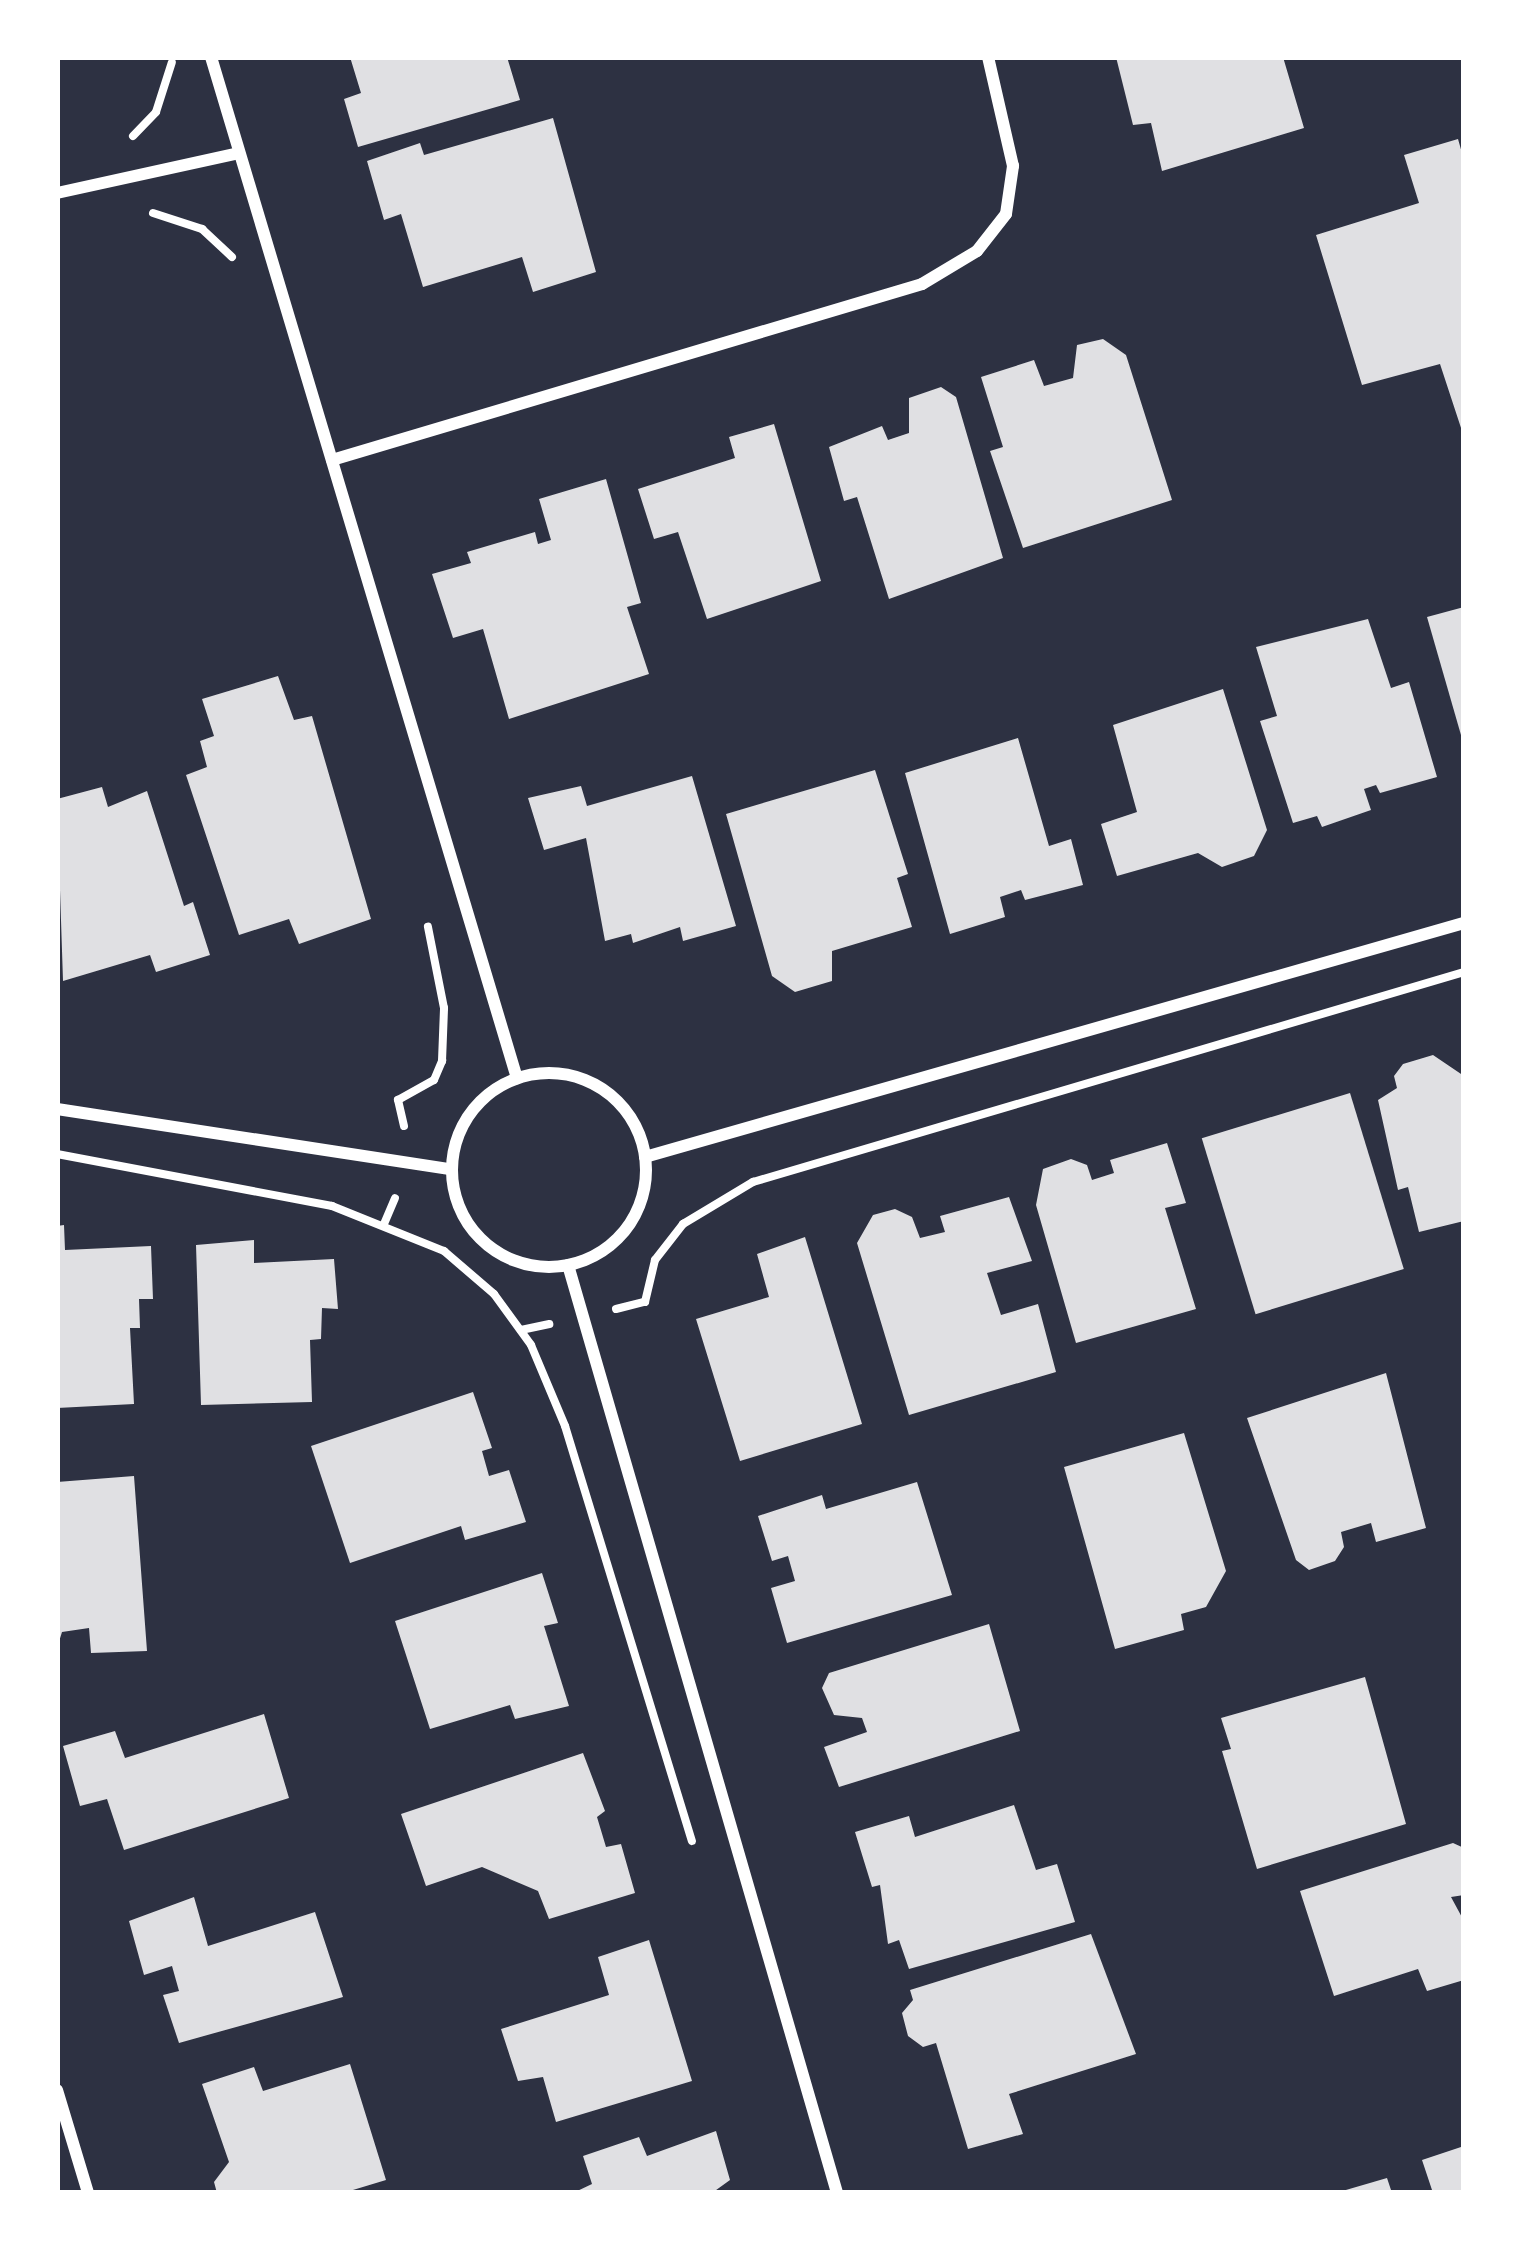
<!DOCTYPE html>
<style>
body{margin:0}
#map{position:relative;width:1521px;height:2250px;overflow:hidden;background:#2d3142;font-family:"Sofia Sans Condensed",sans-serif}
div>[style]{position:absolute}
.building>*{inset:0;background:#e0e0e3;transform-origin:0 0}
.path>*{height:8px;margin:-4px;padding:0 4px;transform-origin:4px;border-radius:4px;background:#fff}
.minor>*{height:12px;margin:-6px;padding:0 6px;transform-origin:6px;border-radius:6px;background:#fff}
.minor>.ring{margin:-6px;padding:0;box-sizing:content-box;background:none;border:12px solid #fff;border-radius:50%}
span{translate:-50% -50%;white-space:nowrap;text-align:center;line-height:1.15;-webkit-text-stroke:12px #fff;paint-order:stroke}
.frame{position:absolute;inset:0;border:60px solid #fff;pointer-events:none}
</style>
<div id="map">
<div class="building">
<i style="clip-path:polygon(350px 57px,507px 57px,520px 100px,358px 147px,344px 99px,361px 93px)"></i>
<i style="clip-path:polygon(1116px 57px,1283px 57px,1304px 128px,1162px 171px,1151px 123px,1133px 125px)"></i>
<i style="clip-path:polygon(553px 118px,596px 272px,533px 292px,522px 257px,423px 287px,401px 214px,384px 220px,367px 161px,420px 143px,424px 155px)"></i>
<i style="clip-path:polygon(1458px 139px,1464px 160px,1463px 434px,1440px 364px,1362px 385px,1316px 235px,1419px 203px,1404px 155px)"></i>
<i style="clip-path:polygon(1103px 339px,1126px 355px,1172px 500px,1023px 548px,990px 451px,1003px 447px,981px 377px,1034px 360px,1044px 386px,1073px 378px,1077px 345px)"></i>
<i style="clip-path:polygon(941px 387px,956px 397px,1003px 558px,889px 599px,857px 497px,844px 501px,829px 447px,882px 426px,888px 440px,909px 433px,909px 398px)"></i>
<i style="clip-path:polygon(774px 424px,821px 581px,707px 619px,678px 532px,654px 539px,638px 489px,735px 458px,729px 437px)"></i>
<i style="clip-path:polygon(606px 479px,641px 603px,627px 607px,649px 674px,509px 719px,483px 629px,453px 638px,432px 574px,471px 563px,467px 552px,535px 532px,538px 544px,551px 540px,539px 499px)"></i>
<i style="clip-path:polygon(1464px 607px,1464px 742px,1463px 742px,1427px 617px)"></i>
<i style="clip-path:polygon(1368px 619px,1391px 688px,1409px 682px,1437px 777px,1380px 793px,1376px 785px,1364px 789px,1371px 810px,1322px 827px,1317px 816px,1293px 823px,1260px 721px,1277px 716px,1256px 647px)"></i>
<i style="clip-path:polygon(278px 676px,294px 720px,312px 716px,371px 919px,299px 944px,289px 919px,239px 935px,186px 775px,207px 767px,200px 741px,214px 736px,202px 699px)"></i>
<i style="clip-path:polygon(1223px 689px,1267px 830px,1254px 856px,1222px 867px,1198px 853px,1117px 876px,1101px 824px,1137px 812px,1113px 725px)"></i>
<i style="clip-path:polygon(1018px 738px,1049px 846px,1071px 839px,1083px 885px,1025px 900px,1021px 890px,1000px 897px,1005px 917px,950px 934px,905px 773px)"></i>
<i style="clip-path:polygon(875px 770px,908px 874px,897px 878px,912px 927px,832px 951px,832px 981px,795px 992px,772px 976px,726px 814px)"></i>
<i style="clip-path:polygon(692px 776px,736px 926px,683px 941px,680px 927px,633px 943px,631px 934px,605px 941px,586px 838px,544px 850px,528px 798px,581px 786px,587px 806px)"></i>
<i style="clip-path:polygon(102px 787px,108px 807px,147px 791px,184px 906px,193px 902px,210px 955px,156px 972px,150px 955px,63px 981px,57px 799px)"></i>
<i style="clip-path:polygon(1433px 1055px,1464px 1076px,1464px 1221px,1419px 1232px,1408px 1187px,1398px 1190px,1378px 1100px,1397px 1088px,1394px 1076px,1403px 1064px)"></i>
<i style="left:1350px;top:1093px;width:184px;height:155px;rotate:73deg"></i>
<i style="clip-path:polygon(1167px 1143px,1186px 1203px,1165px 1208px,1196px 1309px,1076px 1343px,1036px 1205px,1043px 1169px,1071px 1159px,1087px 1165px,1092px 1180px,1114px 1173px,1110px 1160px)"></i>
<i style="clip-path:polygon(1009px 1197px,1032px 1261px,987px 1273px,1001px 1315px,1038px 1304px,1056px 1372px,909px 1415px,857px 1243px,873px 1215px,895px 1209px,912px 1217px,920px 1238px,945px 1232px,940px 1216px)"></i>
<i style="clip-path:polygon(64px 1225px,65px 1250px,151px 1246px,153px 1299px,139px 1299px,140px 1328px,130px 1328px,134px 1404px,57px 1408px,57px 1226px)"></i>
<i style="clip-path:polygon(805px 1237px,862px 1424px,740px 1461px,696px 1319px,769px 1297px,757px 1254px)"></i>
<i style="clip-path:polygon(254px 1240px,254px 1263px,334px 1259px,338px 1309px,322px 1308px,321px 1339px,310px 1340px,312px 1402px,201px 1405px,196px 1245px)"></i>
<i style="clip-path:polygon(1386px 1373px,1426px 1528px,1376px 1542px,1371px 1523px,1341px 1532px,1344px 1547px,1335px 1561px,1309px 1570px,1296px 1560px,1247px 1418px)"></i>
<i style="clip-path:polygon(473px 1392px,492px 1448px,482px 1451px,489px 1476px,509px 1470px,526px 1522px,465px 1540px,461px 1526px,350px 1563px,311px 1446px)"></i>
<i style="clip-path:polygon(1184px 1433px,1226px 1571px,1206px 1607px,1181px 1614px,1184px 1630px,1115px 1649px,1064px 1467px)"></i>
<i style="clip-path:polygon(134px 1476px,147px 1651px,91px 1653px,89px 1628px,62px 1632px,57px 1648px,57px 1482px)"></i>
<i style="clip-path:polygon(917px 1482px,952px 1595px,787px 1643px,771px 1588px,795px 1581px,788px 1556px,772px 1561px,758px 1516px,822px 1495px,826px 1509px)"></i>
<i style="clip-path:polygon(542px 1573px,558px 1623px,544px 1626px,569px 1706px,515px 1719px,510px 1705px,430px 1729px,395px 1621px)"></i>
<i style="clip-path:polygon(989px 1624px,1020px 1731px,839px 1787px,824px 1747px,867px 1732px,862px 1718px,834px 1715px,822px 1688px,829px 1673px)"></i>
<i style="clip-path:polygon(1365px 1677px,1406px 1824px,1257px 1869px,1222px 1751px,1231px 1749px,1221px 1718px)"></i>
<i style="clip-path:polygon(264px 1714px,289px 1798px,124px 1850px,107px 1799px,80px 1806px,63px 1746px,115px 1731px,125px 1758px)"></i>
<i style="clip-path:polygon(583px 1753px,605px 1811px,597px 1817px,606px 1847px,621px 1844px,635px 1893px,549px 1919px,538px 1891px,482px 1867px,426px 1886px,401px 1814px)"></i>
<i style="clip-path:polygon(1014px 1805px,1036px 1870px,1057px 1864px,1075px 1922px,909px 1969px,899px 1940px,888px 1944px,880px 1885px,872px 1887px,855px 1832px,909px 1816px,915px 1837px)"></i>
<i style="clip-path:polygon(1453px 1843px,1464px 1848px,1464px 1895px,1451px 1897px,1464px 1921px,1464px 1980px,1427px 1991px,1418px 1969px,1334px 1996px,1300px 1891px)"></i>
<i style="clip-path:polygon(194px 1897px,208px 1946px,315px 1912px,343px 1997px,179px 2043px,163px 1995px,179px 1991px,172px 1966px,144px 1975px,129px 1921px)"></i>
<i style="clip-path:polygon(1091px 1934px,1136px 2054px,1009px 2094px,1023px 2134px,968px 2149px,936px 2043px,923px 2047px,908px 2036px,902px 2013px,913px 2000px,910px 1990px)"></i>
<i style="clip-path:polygon(649px 1940px,692px 2081px,556px 2122px,543px 2077px,518px 2081px,501px 2029px,609px 1995px,598px 1957px)"></i>
<i style="clip-path:polygon(350px 2064px,386px 2180px,343px 2193px,217px 2193px,214px 2182px,229px 2162px,202px 2084px,254px 2067px,263px 2091px)"></i>
<i style="clip-path:polygon(716px 2131px,730px 2180px,712px 2193px,573px 2193px,592px 2184px,583px 2156px,639px 2137px,647px 2156px)"></i>
<i style="clip-path:polygon(1464px 2146px,1464px 2193px,1433px 2193px,1422px 2160px)"></i>
<i style="clip-path:polygon(1387px 2178px,1392px 2193px,1339px 2193px,1339px 2192px)"></i>
</div>
<div class="path">
<i style="left:133px;top:136px;width:33px;rotate:-46deg"></i>
<i style="left:156px;top:112px;width:52px;rotate:-72.3deg"></i>
<i style="left:153px;top:213px;width:52px;rotate:18.1deg"></i>
<i style="left:202px;top:229px;width:41px;rotate:43deg"></i>
<i style="left:404px;top:1126px;width:27px;rotate:-103deg"></i>
<i style="left:398px;top:1100px;width:41px;rotate:-29.1deg"></i>
<i style="left:434px;top:1080px;width:21px;rotate:-67deg"></i>
<i style="left:442px;top:1061px;width:53px;rotate:-87.8deg"></i>
<i style="left:444px;top:1008px;width:83px;rotate:-101.2deg"></i>
<i style="left:57px;top:1154px;width:280px;rotate:10.7deg"></i>
<i style="left:332px;top:1206px;width:121px;rotate:21.9deg"></i>
<i style="left:444px;top:1251px;width:66px;rotate:40.7deg"></i>
<i style="left:494px;top:1294px;width:63px;rotate:54deg"></i>
<i style="left:531px;top:1345px;width:88px;rotate:67.2deg"></i>
<i style="left:565px;top:1426px;width:434px;rotate:73deg"></i>
<i style="left:384px;top:1224px;width:28px;rotate:-67deg"></i>
<i style="left:616px;top:1309px;width:30px;rotate:-14deg"></i>
<i style="left:645px;top:1302px;width:43px;rotate:-76.6deg"></i>
<i style="left:655px;top:1260px;width:46px;rotate:-52.1deg"></i>
<i style="left:683px;top:1224px;width:82px;rotate:-31deg"></i>
<i style="left:753px;top:1182px;width:741px;rotate:-16.45deg"></i>
<i style="left:521px;top:1330px;width:29px;rotate:-12deg"></i>
</div>
<div class="minor">
<i style="left:211px;top:57px;width:1066px;rotate:73.32deg"></i>
<i style="left:57px;top:193px;width:186px;rotate:-12.4deg"></i>
<i style="left:332px;top:460px;width:616px;rotate:-16.61deg"></i>
<i style="left:922px;top:284px;width:64px;rotate:-31deg"></i>
<i style="left:977px;top:251px;width:47px;rotate:-51.9deg"></i>
<i style="left:1006px;top:214px;width:49px;rotate:-81.7deg"></i>
<i style="left:1013px;top:166px;width:112px;rotate:-102.9deg"></i>
<i class="ring" style="left:452px;top:1073px;width:182px;height:182px"></i>
<i style="left:57px;top:1109px;width:399px;rotate:8.7deg"></i>
<i style="left:645px;top:1157px;width:852px;rotate:-15.95deg"></i>
<i style="left:568px;top:1265px;width:966px;rotate:73.83deg"></i>
<i style="left:57px;top:2090px;width:108px;rotate:73.2deg"></i>
</div>
<div class="frame"></div>
</div>
